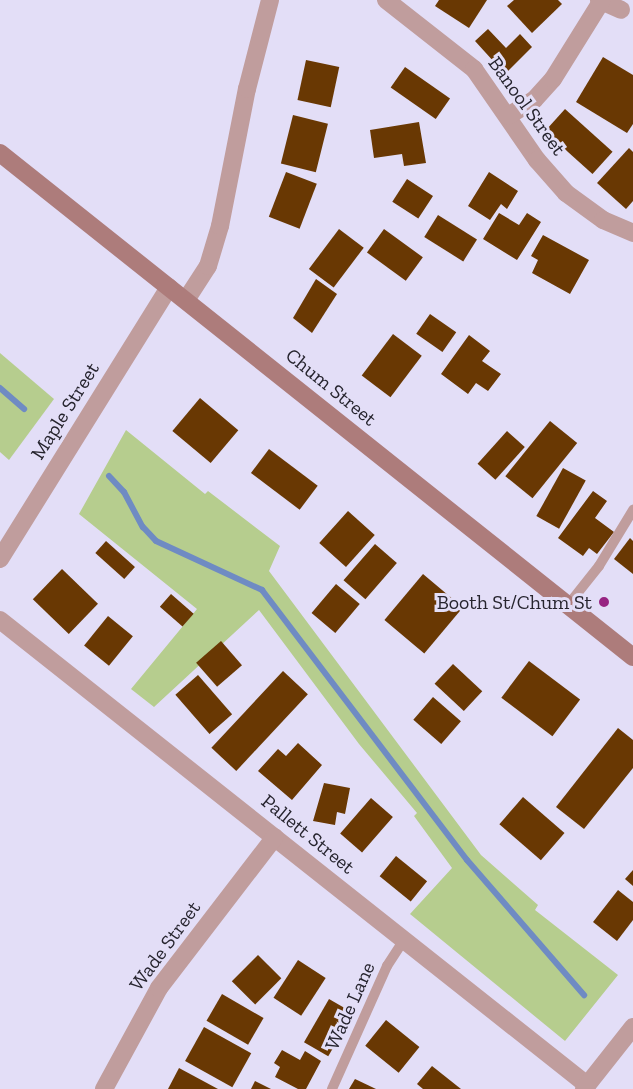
<!DOCTYPE html>
<style>
body{margin:0}
#map{position:relative;width:633px;height:1089px;overflow:hidden;background:#e3def7;font-family:"Zilla Slab",serif}
div>[style]{position:absolute}
.green>*{inset:0;background:#b6cd8e}
.stream>*{height:6px;margin:-3px;padding:0 3px;transform-origin:3px;border-radius:3px;background:#6f8bc3}
.building>*{inset:0;background:#693803;transform-origin:0 0}
.lane>*{height:10px;margin:-5px;padding:0 5px;transform-origin:5px;border-radius:5px;background:#c09d9d}
.street>*{height:18px;margin:-9px;padding:0 9px;transform-origin:9px;border-radius:9px;background:#c09d9d}
.secondary>*{height:18px;margin:-9px;padding:0 9px;transform-origin:9px;border-radius:9px;background:#ad7c7b}
.dots>*{width:16px;height:16px;translate:-50% -50%;box-sizing:border-box;border:3px solid #e3def7;border-radius:50%}
span{translate:-50% -50%;white-space:nowrap;text-align:center;line-height:1.15;-webkit-text-stroke:6px #e3def7;paint-order:stroke}
.street-label{font-size:20px;color:#26242e}
.poi-label{font-size:20px;color:#26242e}
.right{translate:-100% -50%;text-align:right}
</style>
<div id="map">
<div class="green">
<i style="clip-path:polygon(0 353px,54px 399px,9px 460px,0 452px)"></i>
<i style="clip-path:polygon(126px 430px,205px 494px,208px 491px,280px 546px,269px 571px,481px 855px,538px 905px,535px 910px,618px 975px,565px 1041px,410px 914px,452px 868px,414px 816px,417px 813px,359px 744px,259px 610px,154px 707px,131px 689px,197px 609px,79px 514px)"></i>
</div>
<div class="stream">
<i style="left:0;top:388px;width:32px;rotate:41deg"></i>
<i style="left:109px;top:476px;width:22px;rotate:47deg"></i>
<i style="left:124px;top:492px;width:40px;rotate:62deg"></i>
<i style="left:143px;top:527px;width:19px;rotate:47deg"></i>
<i style="left:156px;top:541px;width:117px;rotate:24.8deg"></i>
<i style="left:262px;top:590px;width:339px;rotate:52.8deg"></i>
<i style="left:467px;top:860px;width:179px;rotate:49.1deg"></i>
</div>
<div class="building">
<i style="clip-path:polygon(439px 0,487px 0,469px 28px,435px 6px)"></i>
<i style="clip-path:polygon(514px 0,558px 0,562px 4px,532px 33px,507px 6px)"></i>
<i style="clip-path:polygon(488px 29px,506px 48px,520px 34px,532px 47px,505px 74px,475px 41px)"></i>
<i style="clip-path:polygon(603px 57px,633px 75px,633px 124px,627px 133px,576px 102px)"></i>
<i style="left:306px;top:60px;width:34px;height:41px;rotate:12deg"></i>
<i style="left:405px;top:67px;width:55px;height:25px;rotate:35deg"></i>
<i style="left:565px;top:109px;width:64px;height:30px;rotate:42deg"></i>
<i style="left:293px;top:115px;width:36px;height:50px;rotate:14deg"></i>
<i style="clip-path:polygon(419px 122px,426px 163px,404px 166px,402px 154px,374px 158px,370px 130px)"></i>
<i style="clip-path:polygon(629px 148px,633px 152px,633px 201px,626px 209px,597px 183px)"></i>
<i style="left:286px;top:172px;width:33px;height:48px;rotate:21deg"></i>
<i style="clip-path:polygon(489px 172px,518px 191px,507px 209px,501px 204px,490px 220px,468px 206px)"></i>
<i style="left:407px;top:179px;width:31px;height:27px;rotate:33deg"></i>
<i style="clip-path:polygon(499px 213px,519px 225px,527px 213px,541px 222px,517px 260px,483px 239px)"></i>
<i style="left:438px;top:215px;width:46px;height:26px;rotate:32deg"></i>
<i style="left:339px;top:229px;width:31px;height:50px;rotate:37deg"></i>
<i style="left:384px;top:229px;width:48px;height:29px;rotate:36deg"></i>
<i style="clip-path:polygon(543px 235px,589px 260px,570px 294px,532px 273px,538px 260px,531px 256px)"></i>
<i style="clip-path:polygon(316px 279px,337px 294px,312px 333px,293px 318px)"></i>
<i style="left:430px;top:314px;width:32px;height:24px;rotate:35deg"></i>
<i style="left:393px;top:334px;width:36px;height:52px;rotate:37deg"></i>
<i style="clip-path:polygon(469px 335px,490px 351px,482px 361px,501px 374px,488px 391px,476px 383px,468px 394px,441px 374px)"></i>
<i style="left:200px;top:398px;width:50px;height:43px;rotate:40deg"></i>
<i style="left:550px;top:421px;width:35px;height:71px;rotate:39deg"></i>
<i style="left:507px;top:431px;width:24px;height:44px;rotate:42deg"></i>
<i style="left:269px;top:449px;width:61px;height:30px;rotate:37deg"></i>
<i style="left:563px;top:468px;width:26px;height:55px;rotate:29deg"></i>
<i style="clip-path:polygon(593px 491px,607px 501px,595px 518px,614px 532px,597px 554px,589px 548px,583px 556px,558px 538px)"></i>
<i style="left:348px;top:511px;width:36px;height:43px;rotate:42deg"></i>
<i style="clip-path:polygon(630px 538px,633px 541px,633px 574px,614px 559px)"></i>
<i style="left:106px;top:541px;width:39px;height:16px;rotate:42deg"></i>
<i style="left:375px;top:544px;width:29px;height:48px;rotate:41deg"></i>
<i style="left:62px;top:569px;width:50px;height:42px;rotate:44deg"></i>
<i style="left:423px;top:574px;width:52px;height:60px;rotate:40deg"></i>
<i style="left:336px;top:584px;width:31px;height:38px;rotate:40deg"></i>
<i style="left:171px;top:594px;width:30px;height:17px;rotate:41deg"></i>
<i style="left:108px;top:616px;width:32px;height:38px;rotate:39deg"></i>
<i style="left:221px;top:641px;width:32px;height:33px;rotate:49deg"></i>
<i style="left:529px;top:661px;width:64px;height:46px;rotate:37deg"></i>
<i style="left:453px;top:664px;width:40px;height:27px;rotate:43deg"></i>
<i style="left:283px;top:671px;width:34px;height:105px;rotate:43deg"></i>
<i style="left:198px;top:675px;width:52px;height:30px;rotate:49deg"></i>
<i style="left:433px;top:697px;width:37px;height:30px;rotate:41deg"></i>
<i style="clip-path:polygon(618px 728px,633px 740px,633px 768px,584px 829px,556px 807px)"></i>
<i style="clip-path:polygon(298px 743px,322px 765px,292px 800px,258px 771px,278px 749px,286px 756px)"></i>
<i style="clip-path:polygon(324px 783px,350px 788px,345px 814px,337px 812px,335px 825px,313px 821px)"></i>
<i style="left:523px;top:797px;width:55px;height:36px;rotate:41deg"></i>
<i style="left:371px;top:798px;width:29px;height:47px;rotate:41deg"></i>
<i style="left:396px;top:856px;width:40px;height:26px;rotate:39deg"></i>
<i style="clip-path:polygon(633px 870px,633px 886px,625px 879px)"></i>
<i style="clip-path:polygon(618px 890px,633px 902px,633px 920px,617px 941px,593px 922px)"></i>
<i style="left:258px;top:955px;width:33px;height:37px;rotate:45deg"></i>
<i style="left:298px;top:960px;width:33px;height:45px;rotate:33deg"></i>
<i style="left:222px;top:994px;width:48px;height:31px;rotate:30deg"></i>
<i style="left:329px;top:999px;width:28px;height:50px;rotate:30deg"></i>
<i style="left:386px;top:1020px;width:43px;height:33px;rotate:39deg"></i>
<i style="left:204px;top:1027px;width:54px;height:39px;rotate:29deg"></i>
<i style="clip-path:polygon(282px 1050px,300px 1060px,305px 1051px,321px 1061px,306px 1089px,298px 1089px,275px 1077px,280px 1067px,274px 1063px)"></i>
<i style="clip-path:polygon(432px 1066px,461px 1089px,423px 1089px,417px 1084px)"></i>
<i style="clip-path:polygon(179px 1068px,218px 1089px,168px 1089px)"></i>
<i style="clip-path:polygon(355px 1079px,376px 1089px,349px 1089px)"></i>
<i style="clip-path:polygon(255px 1081px,271px 1089px,251px 1089px)"></i>
</div>
<div class="lane">
<i style="left:568px;top:605px;width:50px;rotate:-51.5deg"></i>
<i style="left:599px;top:566px;width:66px;rotate:-58.7deg"></i>
<i style="left:332px;top:1089px;width:135px;rotate:-65.9deg"></i>
<i style="left:387px;top:966px;width:31px;rotate:-57deg"></i>
</div>
<div class="street">
<i style="left:386px;top:0;width:112px;rotate:38.1deg"></i>
<i style="left:474px;top:69px;width:111px;rotate:55.3deg"></i>
<i style="left:537px;top:160px;width:44px;rotate:48.7deg"></i>
<i style="left:566px;top:193px;width:46px;rotate:36.1deg"></i>
<i style="left:603px;top:220px;width:33px;rotate:23deg"></i>
<i style="left:599px;top:0;width:24px;rotate:24deg"></i>
<i style="left:508px;top:116px;width:31px;rotate:-32deg"></i>
<i style="left:534px;top:100px;width:28px;rotate:-48deg"></i>
<i style="left:553px;top:79px;width:91px;rotate:-58.1deg"></i>
<i style="left:186px;top:300px;width:40px;rotate:-57.1deg"></i>
<i style="left:208px;top:266px;width:42px;rotate:-73.3deg"></i>
<i style="left:220px;top:226px;width:140px;rotate:-78.9deg"></i>
<i style="left:247px;top:89px;width:92px;rotate:-75.5deg"></i>
<i style="left:0;top:559px;width:320px;rotate:-58.1deg"></i>
<i style="left:0;top:620px;width:749px;rotate:38.38deg"></i>
<i style="left:104px;top:1089px;width:115px;rotate:-61.4deg"></i>
<i style="left:159px;top:988px;width:190px;rotate:-52.5deg"></i>
<i style="left:584px;top:1089px;width:79px;rotate:-51.7deg"></i>
</div>
<div class="secondary">
<i style="left:0;top:153px;width:809px;rotate:38.53deg"></i>
</div>
<div class="dots">
<i style="left:604px;top:602px;background:#972482"></i>
</div>
<div class="street-label">
<span style="left:527px;top:106px;rotate:54deg">Banool Street</span>
<span style="left:331px;top:387px;rotate:39deg">Chum Street</span>
<span style="left:65px;top:411px;rotate:-58deg">Maple Street</span>
<span style="left:308px;top:834px;rotate:39deg">Pallett Street</span>
<span style="left:165px;top:946px;rotate:-54deg">Wade Street</span>
<span style="left:350px;top:1006px;rotate:-66deg">Wade Lane</span>
</div>
<div class="poi-label">
<span class="right" style="left:592px;top:602px">Booth St/Chum St</span>
</div>
</div>
